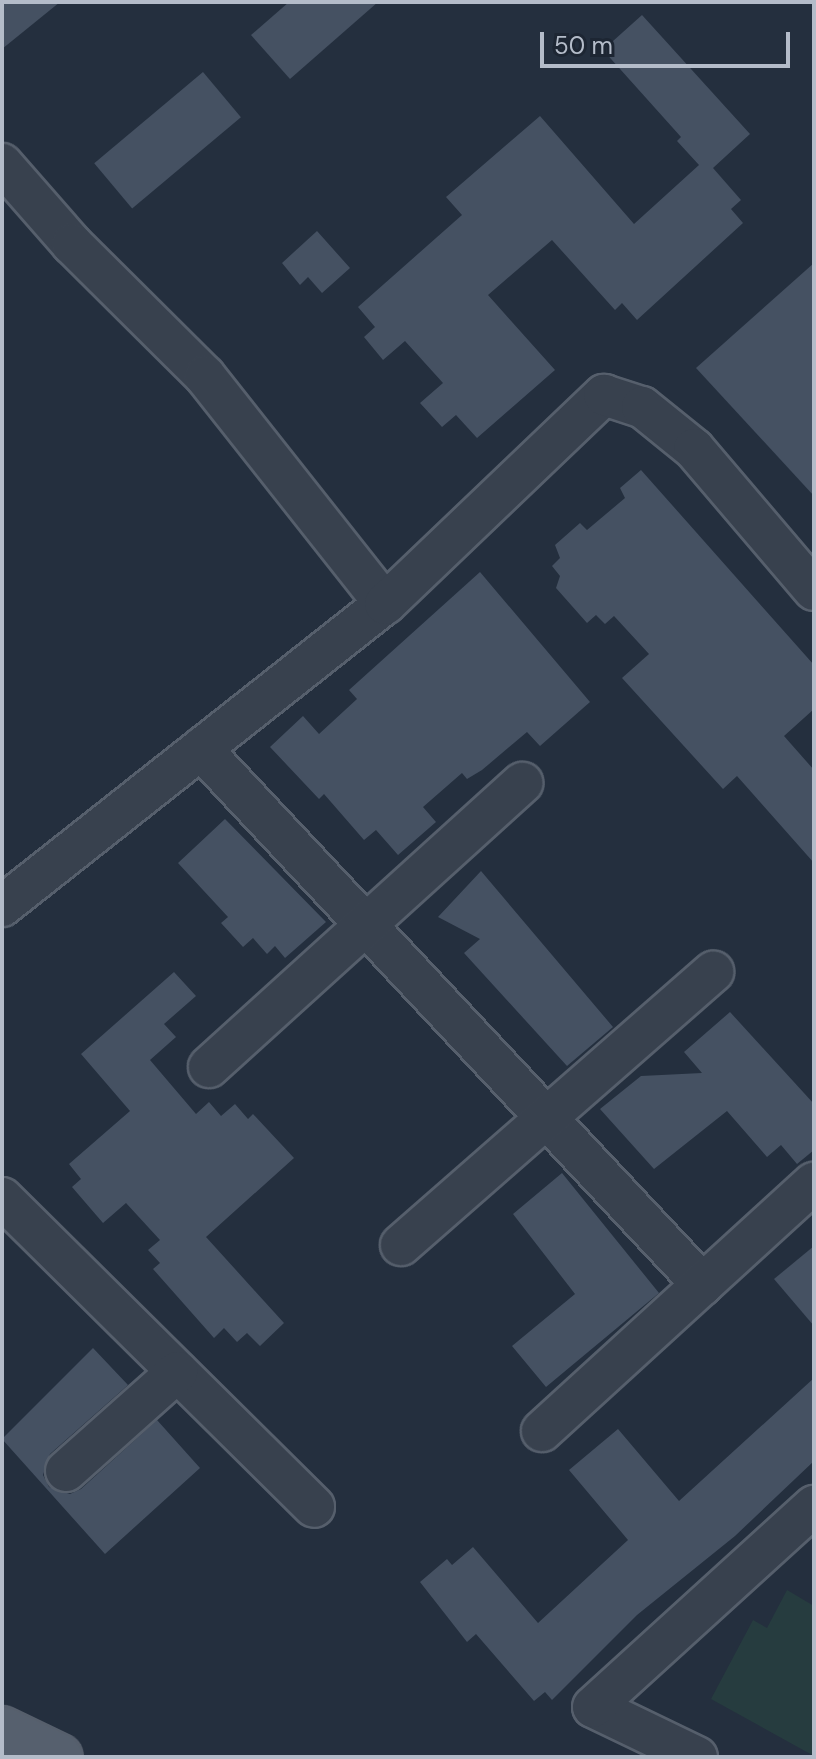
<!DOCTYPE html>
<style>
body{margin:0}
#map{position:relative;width:816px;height:1759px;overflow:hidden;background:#242f3e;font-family:"DM Sans",sans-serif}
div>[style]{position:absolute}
.green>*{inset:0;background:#263c3f}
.building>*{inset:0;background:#455162;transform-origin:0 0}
.roads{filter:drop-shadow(2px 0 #565f6c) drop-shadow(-2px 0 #565f6c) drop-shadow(0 2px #565f6c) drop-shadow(0 -2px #565f6c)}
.minor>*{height:40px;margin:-20px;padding:0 20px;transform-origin:20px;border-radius:20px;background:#38414e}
.major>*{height:44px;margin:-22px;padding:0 22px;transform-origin:22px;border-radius:22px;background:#56606e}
span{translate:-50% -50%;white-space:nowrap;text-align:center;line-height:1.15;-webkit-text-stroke:7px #1d2633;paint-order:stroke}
.frame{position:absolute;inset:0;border:4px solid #b4bcc9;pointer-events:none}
.scale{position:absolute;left:540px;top:32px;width:250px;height:36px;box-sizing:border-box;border:4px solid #b4bcc9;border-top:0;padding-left:10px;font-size:24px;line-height:28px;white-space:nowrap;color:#b4bcc9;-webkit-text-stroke:6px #1d2633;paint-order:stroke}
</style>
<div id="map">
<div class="green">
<i style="clip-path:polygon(787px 1590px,814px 1606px,814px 1756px,711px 1699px,753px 1620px,767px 1628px)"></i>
</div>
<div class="building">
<i style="clip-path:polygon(2px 2px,60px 2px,2px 49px)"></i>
<i style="clip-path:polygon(289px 2px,378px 2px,290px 79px,251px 35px)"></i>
<i style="clip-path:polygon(642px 15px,750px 134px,713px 168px,741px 200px,731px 209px,743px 223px,637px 320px,622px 303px,615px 310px,552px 240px,488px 295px,555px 370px,477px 438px,456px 415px,442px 427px,420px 403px,443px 383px,405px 341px,383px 360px,364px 337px,375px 327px,358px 307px,462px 215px,446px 197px,540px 116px,634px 224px,699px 165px,677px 141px,681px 137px,603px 50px)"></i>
<i style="left:203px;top:72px;width:59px;height:142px;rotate:50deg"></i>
<i style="clip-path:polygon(317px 231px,350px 268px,322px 293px,308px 277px,300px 285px,282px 263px)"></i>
<i style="clip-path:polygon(814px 263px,814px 496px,696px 368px)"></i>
<i style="clip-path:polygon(641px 470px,814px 665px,814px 709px,784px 736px,814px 770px,814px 863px,737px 776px,723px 789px,622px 678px,649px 654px,614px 616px,605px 624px,596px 615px,587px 623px,556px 588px,560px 576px,552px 566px,560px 558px,555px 545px,580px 523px,587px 530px,625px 498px,620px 488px)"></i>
<i style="clip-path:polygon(480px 572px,590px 702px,540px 746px,527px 732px,482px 770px,467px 779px,462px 773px,423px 807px,436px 822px,398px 855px,376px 830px,364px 840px,324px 794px,319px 799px,270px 747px,303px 716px,319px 734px,357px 699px,349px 690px)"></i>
<i style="clip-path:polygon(225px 819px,326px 922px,285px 958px,275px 946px,267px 954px,253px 938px,243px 947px,221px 923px,228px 917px,178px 863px)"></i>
<i style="clip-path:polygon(481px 871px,613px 1027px,567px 1066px,464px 953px,480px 939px,438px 917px)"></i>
<i style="clip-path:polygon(174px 972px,196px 996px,164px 1024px,176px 1037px,150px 1060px,196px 1114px,209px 1102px,221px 1116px,235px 1104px,248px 1119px,253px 1114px,294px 1158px,206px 1237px,284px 1323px,260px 1346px,247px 1333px,237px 1342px,224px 1328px,214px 1338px,153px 1269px,160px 1263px,148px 1250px,160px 1240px,126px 1203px,103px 1223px,72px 1187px,81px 1179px,69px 1164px,130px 1111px,81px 1054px)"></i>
<i style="clip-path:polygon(730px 1012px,814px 1104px,814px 1150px,797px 1164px,781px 1145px,767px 1157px,727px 1111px,654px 1169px,600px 1109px,641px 1076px,702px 1073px,684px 1052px)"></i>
<i style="clip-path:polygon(562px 1173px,659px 1293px,546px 1387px,512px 1346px,575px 1294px,513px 1214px)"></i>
<i style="clip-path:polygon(814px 1246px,814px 1326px,774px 1279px)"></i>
<i style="clip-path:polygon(93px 1348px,128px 1385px,50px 1454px,43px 1475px,49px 1487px,70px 1494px,81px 1489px,157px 1420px,200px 1468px,105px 1554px,2px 1439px)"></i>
<i style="clip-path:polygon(814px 1378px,814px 1461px,735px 1536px,637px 1615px,552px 1700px,545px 1692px,534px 1701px,476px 1634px,467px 1642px,420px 1582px,447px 1559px,452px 1565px,473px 1547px,538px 1623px,628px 1540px,569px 1470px,618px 1429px,679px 1501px)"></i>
</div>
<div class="roads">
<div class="minor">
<i style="left:2px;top:164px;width:106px;rotate:48.8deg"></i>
<i style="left:72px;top:244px;width:187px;rotate:44.8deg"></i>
<i style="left:205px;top:376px;width:290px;rotate:51.7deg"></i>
<i style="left:201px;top:749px;width:734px;rotate:46.88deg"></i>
<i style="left:2px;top:906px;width:488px;rotate:-38.3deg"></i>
<i style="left:385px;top:604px;width:303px;rotate:-43.7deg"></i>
<i style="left:604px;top:395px;width:40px;rotate:18deg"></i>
<i style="left:642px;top:407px;width:67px;rotate:38.9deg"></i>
<i style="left:694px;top:449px;width:185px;rotate:49.6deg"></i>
<i style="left:209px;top:1067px;width:423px;rotate:-42.2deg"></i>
<i style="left:2px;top:1198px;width:439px;rotate:44.7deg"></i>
<i style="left:401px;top:1245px;width:415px;rotate:-41.2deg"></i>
<i style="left:542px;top:1431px;width:368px;rotate:-42.4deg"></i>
<i style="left:66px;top:1471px;width:149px;rotate:-41.7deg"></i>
<i style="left:697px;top:1757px;width:115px;rotate:-154.3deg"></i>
<i style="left:593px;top:1707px;width:299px;rotate:-42.3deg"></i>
</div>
<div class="major">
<i style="left:2px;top:1729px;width:64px;rotate:25.8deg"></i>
</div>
</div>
<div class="frame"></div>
<div class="scale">50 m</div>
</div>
